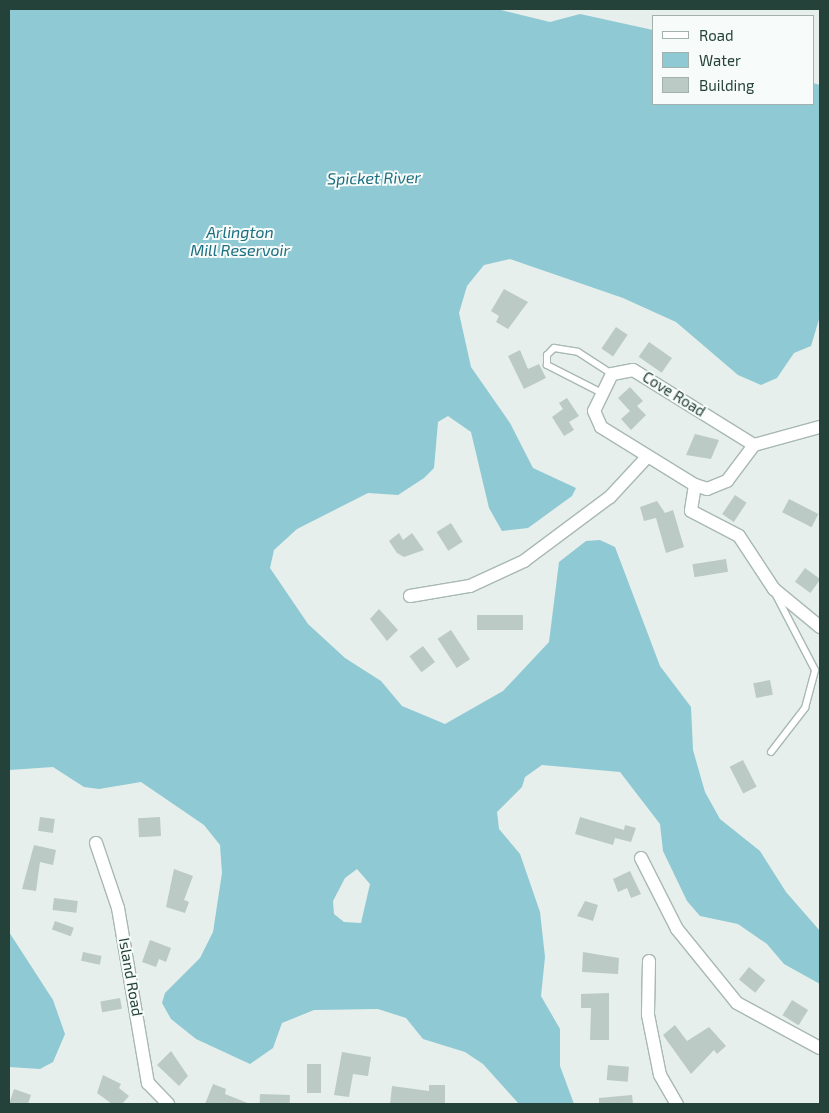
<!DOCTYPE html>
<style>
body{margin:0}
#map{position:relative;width:829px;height:1113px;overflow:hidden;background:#e6efeb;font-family:"Exo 2",sans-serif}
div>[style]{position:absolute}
.water>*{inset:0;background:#8ec9d4}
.building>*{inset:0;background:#bbcac4;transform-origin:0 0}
.roads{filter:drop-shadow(1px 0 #a8b8b2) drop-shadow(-1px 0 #a8b8b2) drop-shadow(0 1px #a8b8b2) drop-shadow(0 -1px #a8b8b2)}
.service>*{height:6px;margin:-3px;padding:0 3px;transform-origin:3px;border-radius:3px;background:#fff}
.minor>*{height:12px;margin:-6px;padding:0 6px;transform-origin:6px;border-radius:6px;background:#fff}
span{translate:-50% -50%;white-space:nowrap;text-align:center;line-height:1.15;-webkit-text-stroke:4px #f7fbf9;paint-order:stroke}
.street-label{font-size:15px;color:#24423a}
.water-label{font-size:16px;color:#1c6f80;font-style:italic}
.frame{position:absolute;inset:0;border:10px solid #24423a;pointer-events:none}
.legend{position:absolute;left:652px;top:15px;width:162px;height:90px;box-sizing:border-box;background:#f7fbf9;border:1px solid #a3b1ad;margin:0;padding:6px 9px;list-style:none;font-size:15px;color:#24423a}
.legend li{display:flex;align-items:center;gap:10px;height:25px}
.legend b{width:25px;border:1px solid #a3b1ad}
</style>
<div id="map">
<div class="water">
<i style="clip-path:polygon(evenodd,9px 9px,497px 9px,550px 22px,580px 14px,653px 30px,653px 104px,813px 104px,813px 83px,820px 85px,820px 316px,811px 346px,794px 353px,777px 378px,761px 385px,738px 375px,676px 322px,623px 298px,510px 259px,484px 265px,467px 286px,459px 313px,471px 367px,510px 423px,533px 468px,576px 488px,572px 496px,528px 528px,502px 531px,489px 508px,471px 432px,448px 416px,438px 422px,434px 468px,424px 478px,398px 495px,368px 493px,297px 529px,274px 550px,270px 568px,308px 624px,345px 658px,381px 681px,402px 706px,445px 724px,503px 691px,549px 642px,559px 562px,586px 541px,600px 540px,615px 547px,660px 666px,691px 707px,693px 750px,705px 792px,720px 819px,760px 851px,786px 892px,820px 931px,820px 984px,784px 964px,767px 944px,738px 924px,700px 916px,687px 901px,663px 851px,660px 824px,620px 772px,542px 765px,525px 777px,522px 787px,497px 812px,499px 829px,520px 854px,540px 912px,545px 957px,541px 996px,560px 1029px,560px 1066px,574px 1104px,519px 1104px,483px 1064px,465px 1052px,423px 1039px,406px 1018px,378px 1009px,314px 1010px,282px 1023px,273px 1048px,250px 1064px,196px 1039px,171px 1019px,162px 1003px,165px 993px,200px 958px,213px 932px,222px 873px,220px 845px,204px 825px,141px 782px,99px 789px,84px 787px,53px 767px,9px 770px,9px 9px,357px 869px,370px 884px,361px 923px,344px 922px,334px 914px,333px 901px,345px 878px,357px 869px)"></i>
<i style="clip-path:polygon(9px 932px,53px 1000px,65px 1034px,53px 1062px,40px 1069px,9px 1067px)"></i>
</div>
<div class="building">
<i style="clip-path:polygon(504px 289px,528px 302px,508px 329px,496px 322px,499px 316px,491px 311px)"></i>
<i style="left:616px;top:327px;width:14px;height:26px;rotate:34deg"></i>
<i style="left:649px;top:342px;width:28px;height:18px;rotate:35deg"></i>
<i style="clip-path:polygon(520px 350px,528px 369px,539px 364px,546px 378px,524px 389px,508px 356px)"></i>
<i style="clip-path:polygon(630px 387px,643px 401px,637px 406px,646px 415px,631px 430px,621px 419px,630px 411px,618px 398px)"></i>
<i style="clip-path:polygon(567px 398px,579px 416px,569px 422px,574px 430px,564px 436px,552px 417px,563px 409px,559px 403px)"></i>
<i style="clip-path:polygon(695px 434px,719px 440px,711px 459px,686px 455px)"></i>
<i style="left:735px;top:495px;width:14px;height:23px;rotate:34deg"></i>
<i style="left:789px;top:499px;width:33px;height:15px;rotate:27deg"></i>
<i style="clip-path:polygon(657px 501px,665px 513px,673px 510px,684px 547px,666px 553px,656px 518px,644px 521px,640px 507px)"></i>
<i style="left:451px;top:523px;width:22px;height:17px;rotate:58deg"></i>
<i style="clip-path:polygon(399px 533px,403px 540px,412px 533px,424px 550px,404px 557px,397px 553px,389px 541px)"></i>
<i style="left:726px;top:559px;width:13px;height:34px;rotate:81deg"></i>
<i style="left:805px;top:568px;width:19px;height:17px;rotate:36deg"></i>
<i style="clip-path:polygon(379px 609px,398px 630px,387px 641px,370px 619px)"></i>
<i style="left:523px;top:615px;width:15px;height:46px;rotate:90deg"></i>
<i style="left:451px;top:630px;width:35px;height:16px;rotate:57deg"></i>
<i style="left:423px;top:646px;width:20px;height:17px;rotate:53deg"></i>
<i style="left:770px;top:680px;width:15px;height:17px;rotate:79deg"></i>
<i style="left:743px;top:760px;width:30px;height:15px;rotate:63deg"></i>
<i style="left:40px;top:817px;width:15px;height:14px;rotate:8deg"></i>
<i style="left:160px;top:817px;width:19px;height:22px;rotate:87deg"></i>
<i style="clip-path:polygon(580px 817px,624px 830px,625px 825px,636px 828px,631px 842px,615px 838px,613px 845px,575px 834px)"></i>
<i style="clip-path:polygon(34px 845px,56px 850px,53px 865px,40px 862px,36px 891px,22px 889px)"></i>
<i style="clip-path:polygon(174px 869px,193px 876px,184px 900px,189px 902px,185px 913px,166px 907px)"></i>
<i style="clip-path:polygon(630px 871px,641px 894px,631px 898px,627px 888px,618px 892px,613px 879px)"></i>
<i style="left:54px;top:898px;width:24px;height:12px;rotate:7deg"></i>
<i style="clip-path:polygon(585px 901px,598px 905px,593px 921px,577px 916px)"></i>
<i style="left:55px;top:921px;width:20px;height:9px;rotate:20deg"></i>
<i style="clip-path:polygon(150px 940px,171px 948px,166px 962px,159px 959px,156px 967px,142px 962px)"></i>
<i style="left:83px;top:952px;width:19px;height:9px;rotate:12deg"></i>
<i style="clip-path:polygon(583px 952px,619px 958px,618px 974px,582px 972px)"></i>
<i style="left:749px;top:967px;width:21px;height:16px;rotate:39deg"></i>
<i style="clip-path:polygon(609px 993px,609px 1040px,590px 1040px,591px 1008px,581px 1008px,581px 994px)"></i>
<i style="left:120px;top:998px;width:11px;height:20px;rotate:80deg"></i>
<i style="left:792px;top:1000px;width:19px;height:18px;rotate:32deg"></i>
<i style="clip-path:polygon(675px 1025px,687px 1041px,709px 1027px,726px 1046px,717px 1054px,714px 1050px,691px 1074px,663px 1035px)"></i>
<i style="clip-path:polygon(171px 1051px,188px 1076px,179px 1086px,157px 1065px)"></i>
<i style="clip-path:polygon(342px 1052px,371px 1057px,368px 1076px,353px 1074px,349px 1097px,334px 1095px)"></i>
<i style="left:307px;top:1064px;width:14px;height:29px"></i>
<i style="left:608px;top:1065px;width:21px;height:15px;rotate:5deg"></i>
<i style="clip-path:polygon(103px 1075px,121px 1084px,119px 1088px,129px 1096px,122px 1104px,112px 1104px,97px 1093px)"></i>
<i style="clip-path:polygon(213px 1084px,226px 1089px,225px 1094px,250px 1104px,205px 1104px)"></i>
<i style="clip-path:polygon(429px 1085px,445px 1085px,445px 1104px,390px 1104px,392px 1086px,429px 1091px)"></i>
<i style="clip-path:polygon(14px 1089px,31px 1095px,28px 1104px,9px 1104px)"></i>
<i style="left:260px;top:1094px;width:30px;height:10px;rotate:2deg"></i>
<i style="clip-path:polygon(632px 1095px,633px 1104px,599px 1104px,599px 1098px)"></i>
</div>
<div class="roads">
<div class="service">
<i style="left:602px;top:393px;width:62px;rotate:-153deg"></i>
<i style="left:547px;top:365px;width:10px;rotate:-90deg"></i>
<i style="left:547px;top:355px;width:10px;rotate:-45deg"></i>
<i style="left:554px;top:348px;width:24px;rotate:9deg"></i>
<i style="left:578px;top:352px;width:40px;rotate:32.9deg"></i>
<i style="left:771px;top:752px;width:56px;rotate:-52.3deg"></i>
<i style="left:805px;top:708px;width:39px;rotate:-75deg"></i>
<i style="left:815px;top:670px;width:87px;rotate:-117.5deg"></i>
</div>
<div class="minor">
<i style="left:754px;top:445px;width:142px;rotate:-148.2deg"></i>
<i style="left:633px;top:370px;width:21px;rotate:169deg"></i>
<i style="left:612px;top:374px;width:41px;rotate:115.9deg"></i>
<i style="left:594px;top:411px;width:17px;rotate:66deg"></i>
<i style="left:601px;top:427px;width:110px;rotate:31.7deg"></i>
<i style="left:695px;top:485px;width:26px;rotate:99deg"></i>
<i style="left:691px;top:511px;width:54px;rotate:27.5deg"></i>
<i style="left:739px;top:536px;width:64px;rotate:56.6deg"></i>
<i style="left:774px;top:589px;width:60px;rotate:39.6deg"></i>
<i style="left:695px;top:485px;width:13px;rotate:18deg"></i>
<i style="left:707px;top:489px;width:22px;rotate:-22deg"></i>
<i style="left:727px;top:481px;width:45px;rotate:-53.1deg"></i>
<i style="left:754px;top:445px;width:68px;rotate:-15.3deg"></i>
<i style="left:410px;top:596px;width:61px;rotate:-9.5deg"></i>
<i style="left:470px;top:586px;width:60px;rotate:-24.8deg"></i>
<i style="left:524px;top:561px;width:107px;rotate:-36.7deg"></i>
<i style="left:610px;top:497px;width:54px;rotate:-47.2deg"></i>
<i style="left:96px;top:843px;width:69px;rotate:71.3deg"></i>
<i style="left:118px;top:908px;width:178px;rotate:80.3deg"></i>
<i style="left:148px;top:1083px;width:29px;rotate:46deg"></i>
<i style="left:641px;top:858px;width:80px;rotate:63.1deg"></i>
<i style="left:677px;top:929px;width:95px;rotate:51deg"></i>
<i style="left:737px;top:1003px;width:94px;rotate:28.5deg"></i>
<i style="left:649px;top:961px;width:54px;rotate:91.1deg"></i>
<i style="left:648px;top:1015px;width:61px;rotate:78.7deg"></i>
<i style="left:660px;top:1075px;width:34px;rotate:60deg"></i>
</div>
</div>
<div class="street-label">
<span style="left:674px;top:394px;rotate:32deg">Cove Road</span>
<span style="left:131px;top:977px;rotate:80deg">Island Road</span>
</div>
<div class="water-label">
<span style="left:374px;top:178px;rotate:-1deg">Spicket River</span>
<span style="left:240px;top:241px">Arlington<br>Mill Reservoir</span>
</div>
<div class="frame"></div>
<ul class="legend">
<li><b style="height:6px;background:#fff"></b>Road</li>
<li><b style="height:14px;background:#8ec9d4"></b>Water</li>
<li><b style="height:14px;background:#bbcac4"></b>Building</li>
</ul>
</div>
